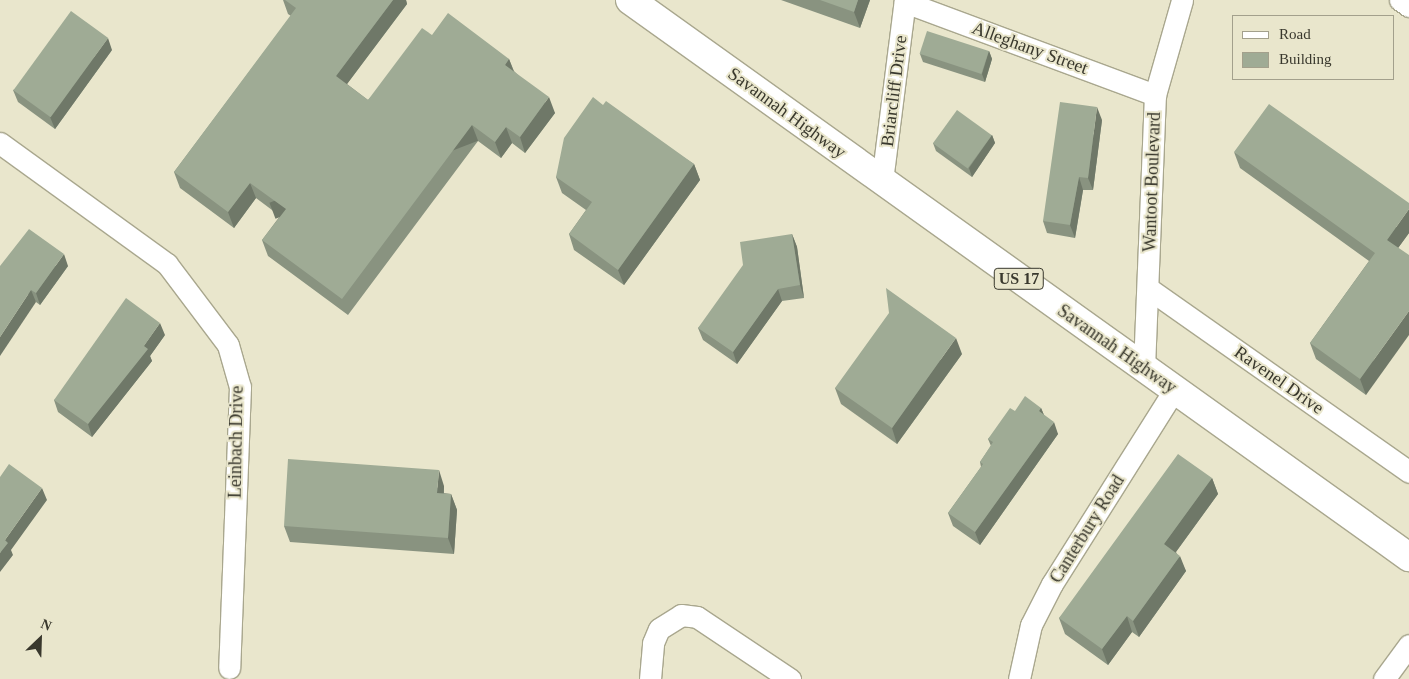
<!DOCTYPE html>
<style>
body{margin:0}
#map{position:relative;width:1409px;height:679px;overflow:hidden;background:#e9e6cc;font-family:"Times New Roman",serif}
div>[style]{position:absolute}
.roads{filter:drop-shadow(1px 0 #a9a78e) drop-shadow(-1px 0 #a9a78e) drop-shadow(0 1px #a9a78e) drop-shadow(0 -1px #a9a78e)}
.street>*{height:21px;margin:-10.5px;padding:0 10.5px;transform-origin:10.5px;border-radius:10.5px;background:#fff}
.highway>*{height:28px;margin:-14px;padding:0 14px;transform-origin:14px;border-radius:14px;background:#fff}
.wall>*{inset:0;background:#899380}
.shaded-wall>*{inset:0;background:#6f7868;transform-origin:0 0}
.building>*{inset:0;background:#9fab95;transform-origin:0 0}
span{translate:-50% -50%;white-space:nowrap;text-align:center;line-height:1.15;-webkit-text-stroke:4px #e9e6cc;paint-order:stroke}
.shield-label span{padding:1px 4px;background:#e9e6cc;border:1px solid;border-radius:4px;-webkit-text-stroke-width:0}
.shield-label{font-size:16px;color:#39382d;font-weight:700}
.street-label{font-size:18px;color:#39382d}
.legend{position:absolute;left:1232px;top:15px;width:162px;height:65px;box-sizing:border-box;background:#e9e6cc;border:1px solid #a3a08c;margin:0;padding:6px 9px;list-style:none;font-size:15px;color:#39382d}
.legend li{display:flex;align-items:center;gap:10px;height:25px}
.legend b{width:25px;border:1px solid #a3a08c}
.north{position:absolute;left:15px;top:614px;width:50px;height:50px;-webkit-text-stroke:4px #e9e6cc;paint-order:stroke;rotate:24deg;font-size:14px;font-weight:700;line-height:20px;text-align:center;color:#39382d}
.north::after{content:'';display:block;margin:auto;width:18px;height:22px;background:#39382d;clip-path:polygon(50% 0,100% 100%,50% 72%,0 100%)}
</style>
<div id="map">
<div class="roads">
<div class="street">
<i style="left:1400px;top:0;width:11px;rotate:34deg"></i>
<i style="left:905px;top:2px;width:267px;rotate:20.4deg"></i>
<i style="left:0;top:143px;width:206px;rotate:35.9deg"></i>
<i style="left:167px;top:264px;width:101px;rotate:53deg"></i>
<i style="left:228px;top:345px;width:44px;rotate:74.1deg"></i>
<i style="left:240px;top:387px;width:281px;rotate:92.2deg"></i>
<i style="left:882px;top:181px;width:182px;rotate:-82.8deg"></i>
<i style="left:1149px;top:289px;width:318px;rotate:35.1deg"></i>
<i style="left:1144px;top:368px;width:273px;rotate:-87.7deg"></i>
<i style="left:1155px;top:95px;width:99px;rotate:-74.1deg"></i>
<i style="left:650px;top:679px;width:36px;rotate:-85deg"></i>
<i style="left:653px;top:643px;width:15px;rotate:-67deg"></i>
<i style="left:659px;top:629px;width:26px;rotate:-32deg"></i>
<i style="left:681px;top:615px;width:16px;rotate:7deg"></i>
<i style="left:697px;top:617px;width:112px;rotate:33.7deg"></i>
<i style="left:1019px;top:679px;width:55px;rotate:-77.5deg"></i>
<i style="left:1031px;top:625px;width:46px;rotate:-62.9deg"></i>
<i style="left:1052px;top:584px;width:231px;rotate:-57.8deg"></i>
<i style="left:1384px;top:679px;width:42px;rotate:-53.7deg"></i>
</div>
<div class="highway">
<i style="left:630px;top:0;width:958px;rotate:35.57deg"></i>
</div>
</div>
<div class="wall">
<i style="clip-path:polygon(283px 0,406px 0,407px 4px,347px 84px,368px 100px,432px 35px,509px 59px,514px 71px,555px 113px,525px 153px,512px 143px,501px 158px,478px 141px,348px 315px,268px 256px,262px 240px,280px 216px,256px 198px,234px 228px,180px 188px,174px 172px,291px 16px,288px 14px)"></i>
<i style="clip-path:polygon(781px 0,870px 0,860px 28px)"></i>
<i style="clip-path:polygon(112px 50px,55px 129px,18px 102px,13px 90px)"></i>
<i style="clip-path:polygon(989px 51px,992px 59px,985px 82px,923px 62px,920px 54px)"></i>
<i style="clip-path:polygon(603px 105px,694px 164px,700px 180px,624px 285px,574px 250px,569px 234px,586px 210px,562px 193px,556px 177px)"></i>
<i style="clip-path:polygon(1102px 120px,1093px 190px,1083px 190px,1075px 238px,1047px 233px,1043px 221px)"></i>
<i style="clip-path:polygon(992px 135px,995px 143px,972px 177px,936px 151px,933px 143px)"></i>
<i style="clip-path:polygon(1234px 152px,1409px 233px,1398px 248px,1366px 395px,1316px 359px,1310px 343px,1369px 261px,1240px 168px)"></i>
<i style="clip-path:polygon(792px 234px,797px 247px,804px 298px,782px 301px,737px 364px,703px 340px,698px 328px)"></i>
<i style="clip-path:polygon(0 266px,68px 266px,40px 305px,36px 302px)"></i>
<i style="clip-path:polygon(165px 335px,150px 356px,152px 361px,92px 437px,58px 412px,54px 400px)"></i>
<i style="clip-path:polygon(962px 354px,897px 444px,841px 404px,835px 388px)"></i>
<i style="clip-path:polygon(1041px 408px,1044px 415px,1058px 434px,980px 545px,953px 526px,948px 513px,981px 467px,980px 462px,991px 446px,988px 439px,1015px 411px)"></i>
<i style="clip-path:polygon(1212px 478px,1218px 494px,1176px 552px,1186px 571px,1139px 637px,1132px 632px,1108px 665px,1065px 634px,1059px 618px)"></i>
<i style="clip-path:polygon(444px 486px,444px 493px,451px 494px,457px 510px,454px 554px,290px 542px,284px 526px)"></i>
</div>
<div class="shaded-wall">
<i style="clip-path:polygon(393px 0,406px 0,407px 4px,341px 92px,336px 76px)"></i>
<i style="clip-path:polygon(858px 0,870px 0,860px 28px,854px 12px)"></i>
<i style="clip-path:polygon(108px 38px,112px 50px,55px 129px,50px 117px)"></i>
<i style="clip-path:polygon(989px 51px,992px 59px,985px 82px,982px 74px)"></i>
<i style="clip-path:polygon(509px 59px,515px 75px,505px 65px)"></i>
<i style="clip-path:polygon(549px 97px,555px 113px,525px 153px,520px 137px)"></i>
<i style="clip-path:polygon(1097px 107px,1102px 120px,1093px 190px,1088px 178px)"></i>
<i style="left:472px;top:125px;width:17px;height:217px;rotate:69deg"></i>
<i style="clip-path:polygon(506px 127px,512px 143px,501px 158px,495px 142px)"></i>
<i style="clip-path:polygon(992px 135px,995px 143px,972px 177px,969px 168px)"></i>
<i style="clip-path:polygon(694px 164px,700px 180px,624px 285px,618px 270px)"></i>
<i style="clip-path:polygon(1079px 177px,1083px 190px,1075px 238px,1070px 225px)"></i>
<i style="clip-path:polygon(250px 183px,256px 198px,234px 228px,228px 212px)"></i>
<i style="clip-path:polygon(1409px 209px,1409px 233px,1393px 255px,1387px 240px)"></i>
<i style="clip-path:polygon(792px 234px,797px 247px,804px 298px,800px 285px)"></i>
<i style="clip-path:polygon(64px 254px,68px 266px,40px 305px,36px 293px)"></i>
<i style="clip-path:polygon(778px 289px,782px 301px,737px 364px,733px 352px)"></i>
<i style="clip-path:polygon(31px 290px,36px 302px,0 356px,0 337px)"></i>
<i style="clip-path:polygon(1409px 311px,1409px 335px,1366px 395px,1360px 379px)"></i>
<i style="clip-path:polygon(160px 323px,165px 335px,150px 356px,152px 361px,92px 437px,88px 424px)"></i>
<i style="clip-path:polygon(956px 338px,962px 354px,897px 444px,892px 428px)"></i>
<i style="clip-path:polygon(1041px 408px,1046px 420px,1039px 411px)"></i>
<i style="clip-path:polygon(1054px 422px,1058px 434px,980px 545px,975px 532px)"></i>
<i style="clip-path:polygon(439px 470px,444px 486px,443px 508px,437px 493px)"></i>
<i style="clip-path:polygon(1212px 478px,1218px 494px,1170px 560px,1164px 544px)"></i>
<i style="clip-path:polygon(42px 488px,47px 500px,11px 550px,13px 555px,0 572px,0 553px,5px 540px)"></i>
<i style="clip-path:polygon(451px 494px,457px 510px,454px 554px,448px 538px)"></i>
<i style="clip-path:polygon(1180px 556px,1186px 571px,1139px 637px,1133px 621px)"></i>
<i style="clip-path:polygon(1127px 616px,1132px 632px,1108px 665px,1102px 649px)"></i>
</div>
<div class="building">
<i style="clip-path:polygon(285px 0,393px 0,336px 76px,368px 100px,422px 28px,432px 35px,448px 13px,509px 59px,505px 65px,549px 97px,520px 137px,506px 127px,495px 142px,472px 125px,342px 299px,262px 240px,286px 209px,250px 183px,228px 212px,174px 172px,296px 8px)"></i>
<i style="clip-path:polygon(820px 0,858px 0,854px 12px)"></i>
<i style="left:71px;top:11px;width:46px;height:98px;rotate:36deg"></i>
<i style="left:927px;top:31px;width:65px;height:24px;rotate:18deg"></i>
<i style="clip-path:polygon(593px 97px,603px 105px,606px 101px,694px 164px,618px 270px,569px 234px,592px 202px,556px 177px,564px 138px)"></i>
<i style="clip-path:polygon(1060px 102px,1097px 107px,1088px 178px,1079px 177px,1070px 225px,1043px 221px)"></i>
<i style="clip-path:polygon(1269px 104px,1409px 203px,1409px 209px,1387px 240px,1409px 255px,1409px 311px,1360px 379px,1310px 343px,1375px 253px,1234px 152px)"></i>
<i style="left:957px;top:110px;width:43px;height:41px;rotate:36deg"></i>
<i style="clip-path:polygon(29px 229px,64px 254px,36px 293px,31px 290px,0 337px,0 266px)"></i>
<i style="clip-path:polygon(792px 234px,800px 285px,778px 289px,733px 352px,698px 328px,743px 265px,740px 242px)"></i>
<i style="clip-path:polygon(886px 288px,956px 338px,892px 428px,835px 388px,889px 313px)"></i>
<i style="clip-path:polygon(126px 298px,160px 323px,144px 346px,148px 349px,88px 424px,54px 400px)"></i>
<i style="clip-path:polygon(1025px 396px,1041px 408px,1039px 411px,1054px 422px,975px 532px,948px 513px,983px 464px,980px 462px,993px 442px,988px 439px,1010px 408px,1015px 411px)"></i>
<i style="clip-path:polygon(1178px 454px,1212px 478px,1164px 544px,1180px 556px,1133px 621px,1127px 616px,1102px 649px,1059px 618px)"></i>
<i style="clip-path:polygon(288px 459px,439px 470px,437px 493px,451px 494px,448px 538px,284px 526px)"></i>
<i style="clip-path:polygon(9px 464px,42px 488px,5px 540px,8px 543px,0 553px,0 477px)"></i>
</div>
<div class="shield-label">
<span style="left:1019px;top:279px">US 17</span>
</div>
<div class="street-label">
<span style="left:1030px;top:48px;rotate:20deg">Alleghany Street</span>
<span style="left:894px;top:91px;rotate:-83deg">Briarcliff Drive</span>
<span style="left:787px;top:113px;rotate:36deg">Savannah Highway</span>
<span style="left:1152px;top:182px;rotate:-88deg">Wantoot Boulevard</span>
<span style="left:1117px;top:349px;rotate:35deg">Savannah Highway</span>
<span style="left:1279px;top:380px;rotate:35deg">Ravenel Drive</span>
<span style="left:236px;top:442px;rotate:-89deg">Leinbach Drive</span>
<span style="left:1087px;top:529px;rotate:-58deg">Canterbury Road</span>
</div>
<ul class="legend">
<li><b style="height:6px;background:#fff"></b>Road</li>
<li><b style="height:14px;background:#9fab95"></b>Building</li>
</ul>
<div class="north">N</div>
</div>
